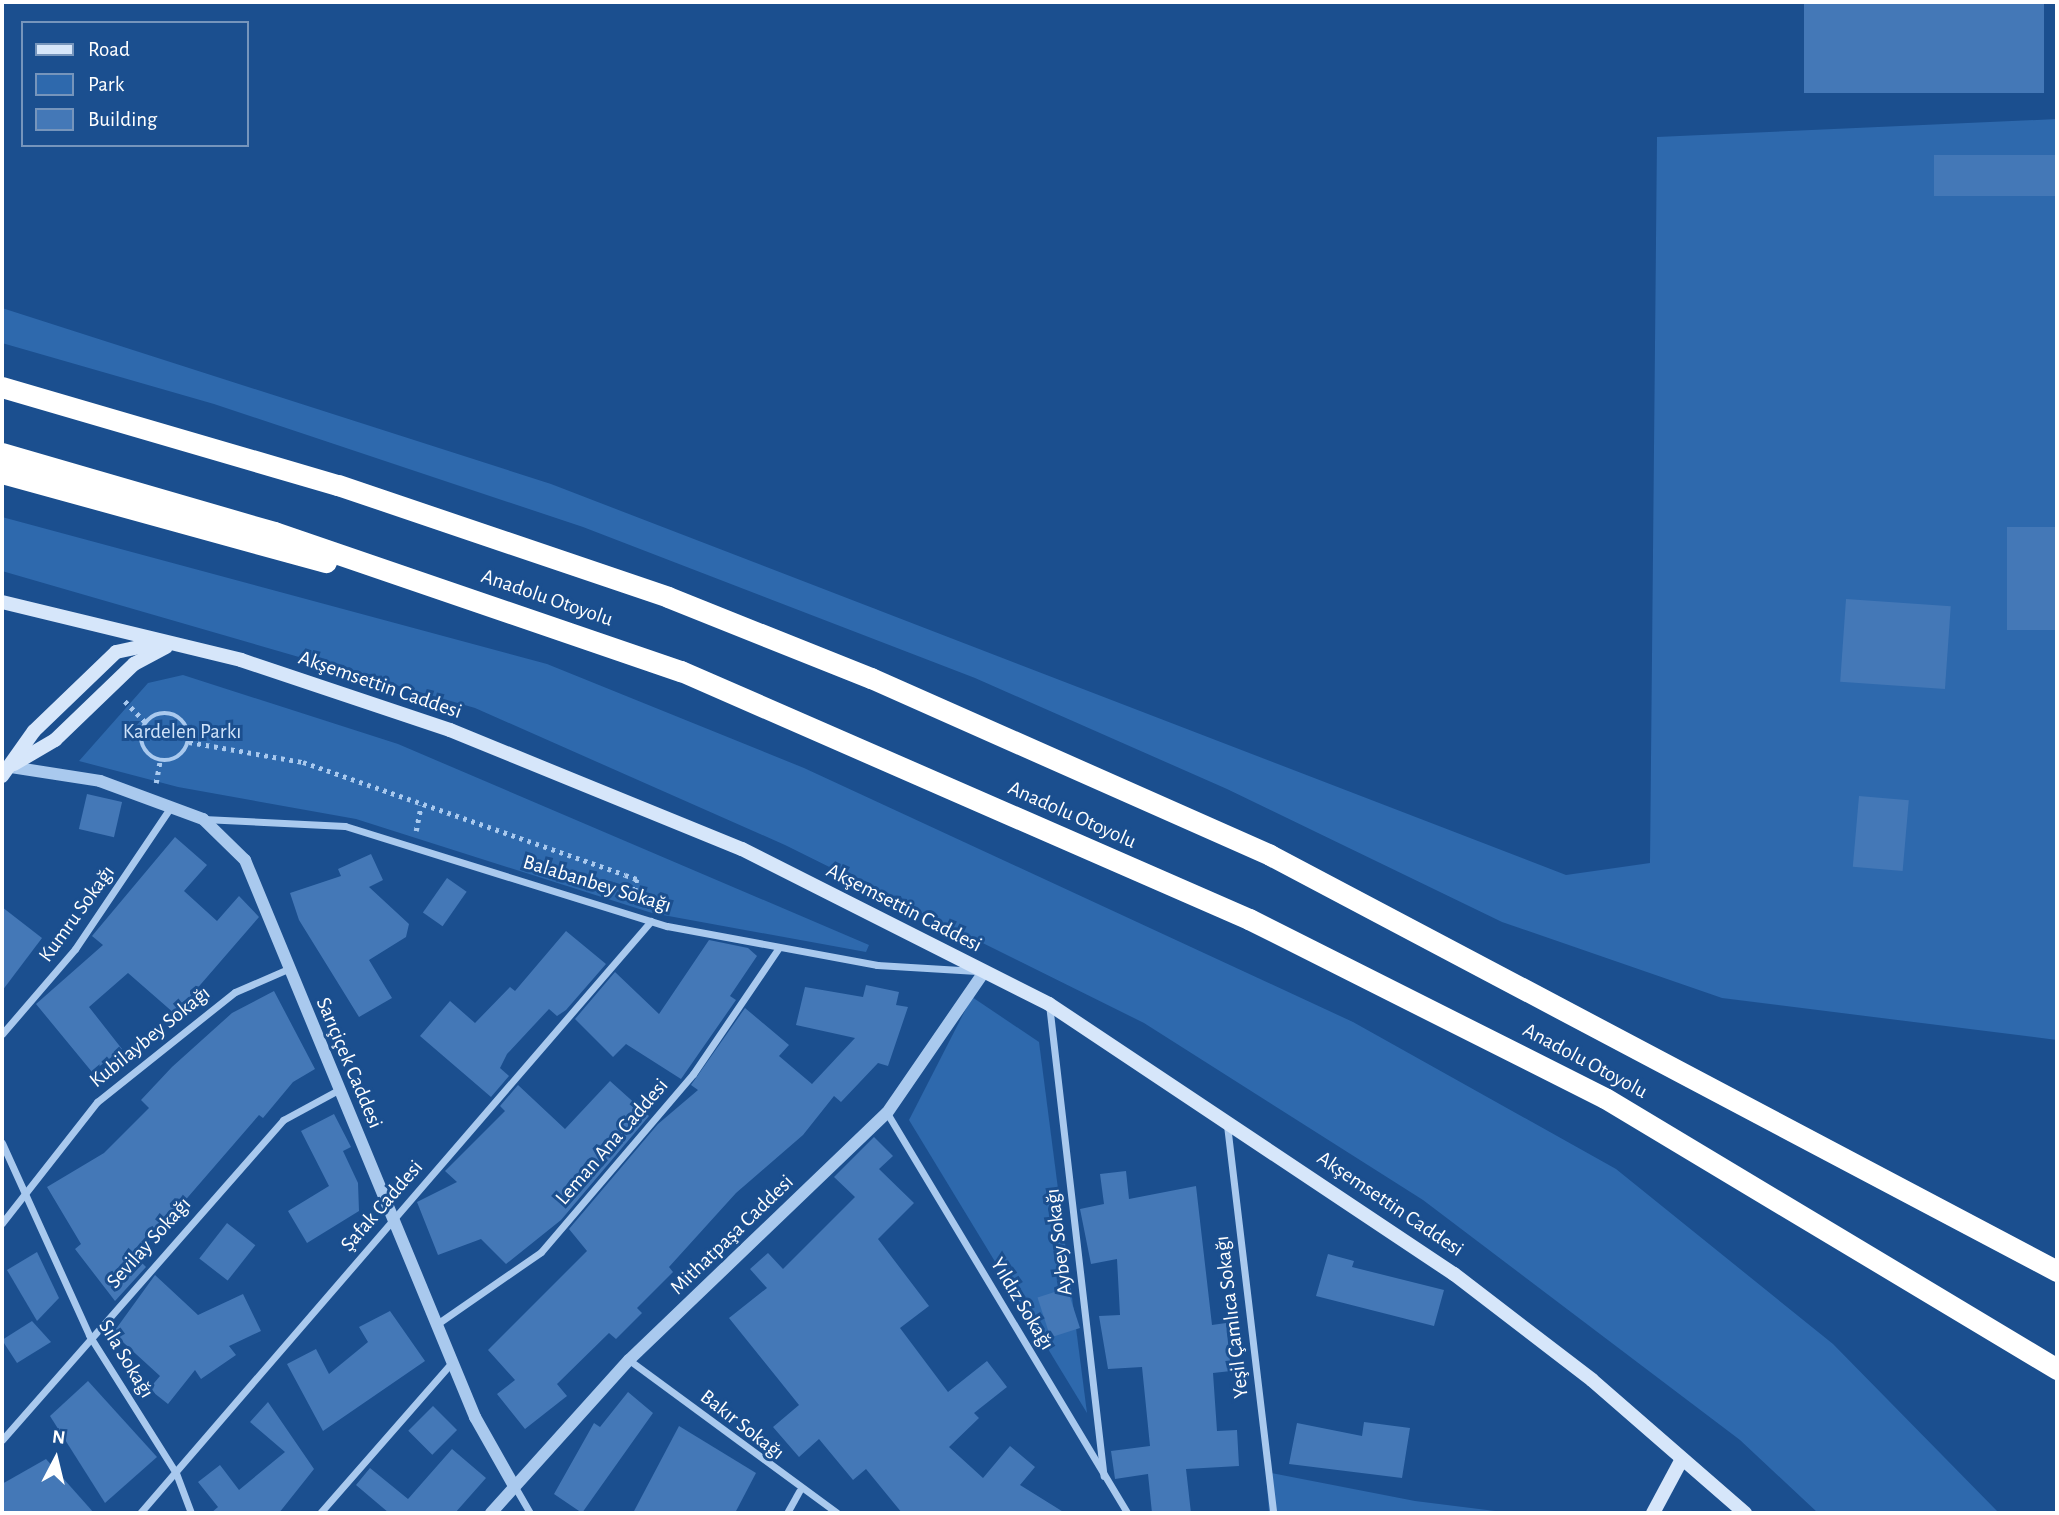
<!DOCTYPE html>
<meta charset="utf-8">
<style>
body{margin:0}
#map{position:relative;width:2059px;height:1515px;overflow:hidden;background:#1b4f8f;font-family:"Alegreya Sans",sans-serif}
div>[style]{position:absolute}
.green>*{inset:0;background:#2e69ad}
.building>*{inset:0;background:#4478b7;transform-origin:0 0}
.path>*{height:4.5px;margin-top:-2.25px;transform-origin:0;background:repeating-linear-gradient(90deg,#a9c9ee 0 3.5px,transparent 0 8.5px)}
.path>.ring{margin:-2.25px;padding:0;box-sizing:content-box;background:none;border:4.5px solid #a9c9ee;border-radius:50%}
.minor>*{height:7px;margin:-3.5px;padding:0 3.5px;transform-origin:3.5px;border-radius:3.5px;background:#a9c9ee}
.tertiary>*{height:12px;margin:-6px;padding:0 6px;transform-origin:6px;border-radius:6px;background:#a9c9ee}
.secondary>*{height:14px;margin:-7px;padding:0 7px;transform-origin:7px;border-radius:7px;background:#d6e6fa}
.motorway>*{height:21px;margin:-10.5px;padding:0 10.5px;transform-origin:10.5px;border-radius:10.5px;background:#fff}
span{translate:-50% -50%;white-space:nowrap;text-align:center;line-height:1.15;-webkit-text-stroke:6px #1b4f8f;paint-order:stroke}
.street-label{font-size:21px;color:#fff}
.park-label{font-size:21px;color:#cfe3fa}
.frame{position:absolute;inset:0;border:4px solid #fff;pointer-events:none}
.legend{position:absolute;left:21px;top:21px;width:228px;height:126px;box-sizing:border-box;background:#1b4f8f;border:2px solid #7695bc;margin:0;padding:9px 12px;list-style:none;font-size:21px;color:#fff}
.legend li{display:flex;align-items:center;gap:14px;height:35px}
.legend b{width:35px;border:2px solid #7695bc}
.north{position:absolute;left:21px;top:1424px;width:70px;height:70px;-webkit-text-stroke:5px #1b4f8f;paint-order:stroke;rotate:7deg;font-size:19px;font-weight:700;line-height:28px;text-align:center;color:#fff}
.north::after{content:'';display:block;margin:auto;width:24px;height:32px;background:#fff;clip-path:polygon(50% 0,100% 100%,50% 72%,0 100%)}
</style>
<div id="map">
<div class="green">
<i style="clip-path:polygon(2057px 119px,2057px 1040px,1722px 998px,1502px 922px,1227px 789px,975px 678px,583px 527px,214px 404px,2px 343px,2px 308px,551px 484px,1566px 875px,1650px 863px,1657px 137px)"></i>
<i style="clip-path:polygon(2px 517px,547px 664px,804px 768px,1353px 1022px,1616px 1169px,1833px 1344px,1999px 1513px,1818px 1513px,1740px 1440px,1423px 1200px,1144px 1023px,785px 845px,475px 708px,2px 571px)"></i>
<i style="clip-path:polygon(183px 675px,398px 744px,869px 945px,866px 952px,652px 913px,356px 819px,178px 787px,79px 761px,148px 683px)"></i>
<i style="clip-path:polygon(972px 997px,1039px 1042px,1087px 1413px,909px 1120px)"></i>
<i style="clip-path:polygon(1266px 1472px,1415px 1501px,1511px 1513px,1269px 1513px)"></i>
</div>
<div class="building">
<i style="left:1804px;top:2px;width:240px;height:91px"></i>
<i style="left:2057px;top:155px;width:41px;height:123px;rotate:90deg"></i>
<i style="left:2057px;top:527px;width:103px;height:50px;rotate:90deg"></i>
<i style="left:1846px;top:599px;width:105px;height:83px;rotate:4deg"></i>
<i style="left:87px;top:794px;width:36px;height:36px;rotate:13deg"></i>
<i style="left:1859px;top:796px;width:50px;height:71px;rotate:5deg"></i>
<i style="clip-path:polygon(175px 837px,207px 865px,184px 891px,217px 921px,239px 896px,259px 917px,175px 1014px,128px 973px,89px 1007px,122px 1049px,92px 1072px,36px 1004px,103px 945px,92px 936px)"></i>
<i style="clip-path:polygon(371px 854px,383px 880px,369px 887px,409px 924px,406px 937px,369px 960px,392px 998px,359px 1017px,299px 920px,290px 893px,341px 876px,338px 869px)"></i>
<i style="left:447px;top:878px;width:24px;height:42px;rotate:35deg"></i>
<i style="clip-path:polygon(2px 907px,42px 938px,2px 991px)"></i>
<i style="clip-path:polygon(566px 931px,606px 964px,566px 1010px,557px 1016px,549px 1009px,507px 1054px,500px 1068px,509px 1076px,491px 1097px,420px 1036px,450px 1001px,475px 1023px,510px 987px,515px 991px)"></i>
<i style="clip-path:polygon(709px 940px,748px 948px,757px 956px,730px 996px,736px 1000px,681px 1079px,626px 1044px,613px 1057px,575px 1019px,615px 972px,659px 1014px)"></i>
<i style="clip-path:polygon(866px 985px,899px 992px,896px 1005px,908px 1007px,888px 1066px,878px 1063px,841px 1102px,834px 1096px,803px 1135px,736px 1193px,669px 1267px,673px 1272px,637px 1308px,642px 1313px,616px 1339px,609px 1333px,557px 1384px,567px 1396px,525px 1429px,497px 1394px,515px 1380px,488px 1350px,587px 1251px,569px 1229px,658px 1124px,698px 1090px,691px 1085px,745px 1008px,789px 1045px,779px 1056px,812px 1084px,855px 1038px,796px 1025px,805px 987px,863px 997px)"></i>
<i style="clip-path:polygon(274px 991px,315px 1069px,293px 1082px,263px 1118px,259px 1115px,143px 1249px,138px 1259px,146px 1267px,115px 1301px,75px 1249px,81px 1244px,47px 1187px,104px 1153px,149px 1108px,141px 1100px,172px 1067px,232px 1013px)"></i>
<i style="clip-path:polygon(610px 1081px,649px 1116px,561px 1220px,506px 1264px,481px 1239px,438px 1255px,417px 1202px,457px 1182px,445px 1171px,505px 1111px,500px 1106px,518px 1085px,565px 1129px)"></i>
<i style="clip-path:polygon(334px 1114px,351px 1147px,343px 1151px,358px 1183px,359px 1211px,307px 1243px,288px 1211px,329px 1186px,301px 1131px)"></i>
<i style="clip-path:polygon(874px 1137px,893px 1156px,879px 1169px,914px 1203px,878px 1239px,929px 1306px,900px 1328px,948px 1392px,987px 1361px,1007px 1387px,974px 1413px,979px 1418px,949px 1447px,983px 1478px,1010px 1446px,1035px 1467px,1020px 1485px,1065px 1513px,902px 1513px,866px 1469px,853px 1480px,819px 1439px,799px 1457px,773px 1427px,799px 1405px,729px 1318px,767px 1288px,750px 1269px,768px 1253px,783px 1269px,855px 1197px,834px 1177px)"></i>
<i style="clip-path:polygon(1126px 1171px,1129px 1199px,1196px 1186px,1212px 1325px,1226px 1323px,1231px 1371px,1213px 1373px,1217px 1431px,1237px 1430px,1239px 1466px,1186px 1469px,1191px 1513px,1152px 1513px,1148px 1474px,1115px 1479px,1111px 1451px,1150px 1446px,1142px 1367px,1108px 1369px,1099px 1316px,1120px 1315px,1117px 1259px,1091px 1264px,1080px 1209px,1104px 1204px,1100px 1174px)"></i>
<i style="left:227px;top:1223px;width:36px;height:45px;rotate:38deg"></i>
<i style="clip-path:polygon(37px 1252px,59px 1298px,37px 1321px,7px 1270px)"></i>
<i style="clip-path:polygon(1328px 1254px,1354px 1261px,1352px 1267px,1444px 1290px,1434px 1326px,1316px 1296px)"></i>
<i style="clip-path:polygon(155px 1275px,198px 1315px,243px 1294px,261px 1331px,229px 1346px,236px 1355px,201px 1379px,195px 1370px,168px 1404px,149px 1389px,160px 1376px,113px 1333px)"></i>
<i style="left:1067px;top:1288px;width:42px;height:31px;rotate:72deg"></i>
<i style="clip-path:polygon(390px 1311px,425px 1361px,323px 1431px,287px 1364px,316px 1349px,329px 1374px,368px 1342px,359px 1327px)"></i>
<i style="clip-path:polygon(32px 1321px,51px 1342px,17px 1363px,2px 1340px)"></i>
<i style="clip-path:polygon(88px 1381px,157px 1457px,105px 1503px,50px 1416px)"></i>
<i style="clip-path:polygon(628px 1392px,653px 1413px,582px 1513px,554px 1494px,594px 1423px,600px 1427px)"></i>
<i style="clip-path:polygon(268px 1402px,314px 1469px,279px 1513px,211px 1513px,218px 1507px,198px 1482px,220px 1465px,239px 1490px,285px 1452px,250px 1422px)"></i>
<i style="left:433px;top:1406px;width:34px;height:35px;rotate:45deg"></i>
<i style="clip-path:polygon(1364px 1422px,1410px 1428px,1402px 1478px,1289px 1464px,1297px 1423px,1362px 1436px)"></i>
<i style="clip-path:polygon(679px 1426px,756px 1473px,735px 1513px,633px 1513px)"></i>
<i style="clip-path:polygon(452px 1449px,486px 1478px,455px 1513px,389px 1513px,356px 1485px,370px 1468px,408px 1499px)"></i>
<i style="clip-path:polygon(46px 1459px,94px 1513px,2px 1513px,2px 1484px)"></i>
</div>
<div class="path">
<i style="left:125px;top:701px;width:30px;rotate:46deg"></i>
<i class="ring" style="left:141px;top:713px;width:43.5px;height:43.5px"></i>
<i style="left:189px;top:742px;width:116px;rotate:10deg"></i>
<i style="left:303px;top:762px;width:341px;rotate:19.3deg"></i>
<i style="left:625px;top:875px;width:13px;rotate:18deg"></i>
<i style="left:637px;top:879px;width:22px;rotate:100deg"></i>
<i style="left:156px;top:783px;width:22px;rotate:-80deg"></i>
<i style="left:416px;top:831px;width:26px;rotate:-79deg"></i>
</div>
<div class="minor">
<i style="left:203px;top:819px;width:142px;rotate:2.8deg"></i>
<i style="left:345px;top:826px;width:337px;rotate:17.3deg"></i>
<i style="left:667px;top:926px;width:214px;rotate:10.5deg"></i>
<i style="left:877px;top:965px;width:100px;rotate:3.4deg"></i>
<i style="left:1049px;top:1004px;width:475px;rotate:83.4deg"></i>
<i style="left:2px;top:1034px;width:112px;rotate:-49.3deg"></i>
<i style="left:75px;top:949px;width:170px;rotate:-56deg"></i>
<i style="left:887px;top:1113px;width:466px;rotate:59deg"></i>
<i style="left:1227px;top:1125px;width:391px;rotate:83.2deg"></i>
<i style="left:2px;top:1143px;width:211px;rotate:65.6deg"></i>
<i style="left:89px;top:1335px;width:163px;rotate:57.8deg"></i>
<i style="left:176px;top:1473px;width:43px;rotate:69.4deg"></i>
<i style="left:2px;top:1223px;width:154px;rotate:-51.9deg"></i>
<i style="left:97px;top:1102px;width:176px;rotate:-38.6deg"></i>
<i style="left:235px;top:992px;width:58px;rotate:-23.5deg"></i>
<i style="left:437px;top:1324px;width:126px;rotate:-34.7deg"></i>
<i style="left:541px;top:1252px;width:234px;rotate:-49.5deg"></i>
<i style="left:693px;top:1074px;width:151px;rotate:-55.8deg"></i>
<i style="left:629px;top:1360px;width:258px;rotate:36.3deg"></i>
<i style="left:2px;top:1440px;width:426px;rotate:-48.7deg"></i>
<i style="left:283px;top:1120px;width:65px;rotate:-28.5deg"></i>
<i style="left:515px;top:1487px;width:30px;rotate:60deg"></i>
<i style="left:140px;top:1513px;width:782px;rotate:-49.2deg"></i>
<i style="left:320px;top:1513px;width:201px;rotate:-48.8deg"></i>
<i style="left:787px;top:1513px;width:25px;rotate:-61deg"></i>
</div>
<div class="tertiary">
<i style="left:11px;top:767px;width:90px;rotate:8.9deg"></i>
<i style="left:100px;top:781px;width:110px;rotate:20.3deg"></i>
<i style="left:203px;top:819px;width:59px;rotate:44.3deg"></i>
<i style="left:245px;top:860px;width:603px;rotate:67.56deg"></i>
<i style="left:475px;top:1417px;width:79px;rotate:60.5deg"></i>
<i style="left:491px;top:1513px;width:206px;rotate:-48deg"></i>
<i style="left:629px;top:1360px;width:357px;rotate:-43.8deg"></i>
<i style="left:887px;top:1113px;width:171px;rotate:-55.5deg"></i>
</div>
<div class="secondary">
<i style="left:2px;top:602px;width:246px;rotate:13.6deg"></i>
<i style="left:241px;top:660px;width:220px;rotate:18.5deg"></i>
<i style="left:450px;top:730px;width:315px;rotate:22.2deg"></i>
<i style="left:742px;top:849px;width:344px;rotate:26.8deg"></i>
<i style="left:1049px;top:1004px;width:487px;rotate:33.7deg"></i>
<i style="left:1454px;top:1274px;width:174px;rotate:37.5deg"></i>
<i style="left:1592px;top:1380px;width:203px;rotate:41deg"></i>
<i style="left:14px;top:764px;width:48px;rotate:-30.3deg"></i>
<i style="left:55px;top:740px;width:110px;rotate:-43.9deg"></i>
<i style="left:134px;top:664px;width:36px;rotate:-28deg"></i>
<i style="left:2px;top:776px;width:55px;rotate:-54.6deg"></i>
<i style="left:34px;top:731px;width:114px;rotate:-43.9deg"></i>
<i style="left:116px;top:652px;width:40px;rotate:-12deg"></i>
<i style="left:1653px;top:1513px;width:61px;rotate:-61.8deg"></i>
</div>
<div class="motorway">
<i style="left:2px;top:387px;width:350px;rotate:16.3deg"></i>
<i style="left:338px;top:485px;width:348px;rotate:18.7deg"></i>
<i style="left:668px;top:597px;width:219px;rotate:21.8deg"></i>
<i style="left:871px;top:678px;width:436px;rotate:23.9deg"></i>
<i style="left:1270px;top:855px;width:890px;rotate:27.86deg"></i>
<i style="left:2px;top:453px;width:283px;rotate:16.2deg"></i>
<i style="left:274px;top:532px;width:430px;rotate:18.9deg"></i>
<i style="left:681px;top:671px;width:620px;rotate:23.59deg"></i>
<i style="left:1249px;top:919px;width:398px;rotate:26.7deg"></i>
<i style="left:1605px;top:1098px;width:527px;rotate:30.95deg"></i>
<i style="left:2px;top:473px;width:336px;rotate:15.4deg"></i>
</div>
<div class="street-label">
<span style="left:547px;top:598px;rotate:19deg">Anadolu Otoyolu</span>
<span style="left:380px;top:685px;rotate:19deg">Akşemsettin Caddesi</span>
<span style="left:1072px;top:815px;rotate:24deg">Anadolu Otoyolu</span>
<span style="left:597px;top:884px;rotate:17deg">Balabanbey Sokağı</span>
<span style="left:904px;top:908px;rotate:27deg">Akşemsettin Caddesi</span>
<span style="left:77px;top:914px;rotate:-54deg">Kumru Sokağı</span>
<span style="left:150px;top:1037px;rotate:-39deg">Kubilaybey Sokağı</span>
<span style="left:1585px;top:1061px;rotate:28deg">Anadolu Otoyolu</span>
<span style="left:349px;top:1063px;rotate:67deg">Sarıçiçek Caddesi</span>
<span style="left:612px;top:1142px;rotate:-49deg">Leman Ana Caddesi</span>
<span style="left:1390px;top:1204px;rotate:34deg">Akşemsettin Caddesi</span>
<span style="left:382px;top:1206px;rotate:-49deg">Şafak Caddesi</span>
<span style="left:732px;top:1235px;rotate:-44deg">Mithatpaşa Caddesi</span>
<span style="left:1059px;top:1242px;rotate:-97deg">Aybey Sokağı</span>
<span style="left:149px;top:1243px;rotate:-48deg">Sevilay Sokağı</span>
<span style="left:1022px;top:1304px;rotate:59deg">Yıldız Sokağı</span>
<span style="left:1232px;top:1317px;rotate:-97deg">Yeşil Çamlıca Sokağı</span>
<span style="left:126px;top:1359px;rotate:59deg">Sıla Sokağı</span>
<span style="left:742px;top:1425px;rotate:38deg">Bakır Sokağı</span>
</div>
<div class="park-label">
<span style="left:182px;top:732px">Kardelen Parkı</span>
</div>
<div class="frame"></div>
<ul class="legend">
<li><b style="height:9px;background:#d6e6fa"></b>Road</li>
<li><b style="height:19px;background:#2e69ad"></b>Park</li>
<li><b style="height:19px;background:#4478b7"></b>Building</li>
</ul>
<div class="north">N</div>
</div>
